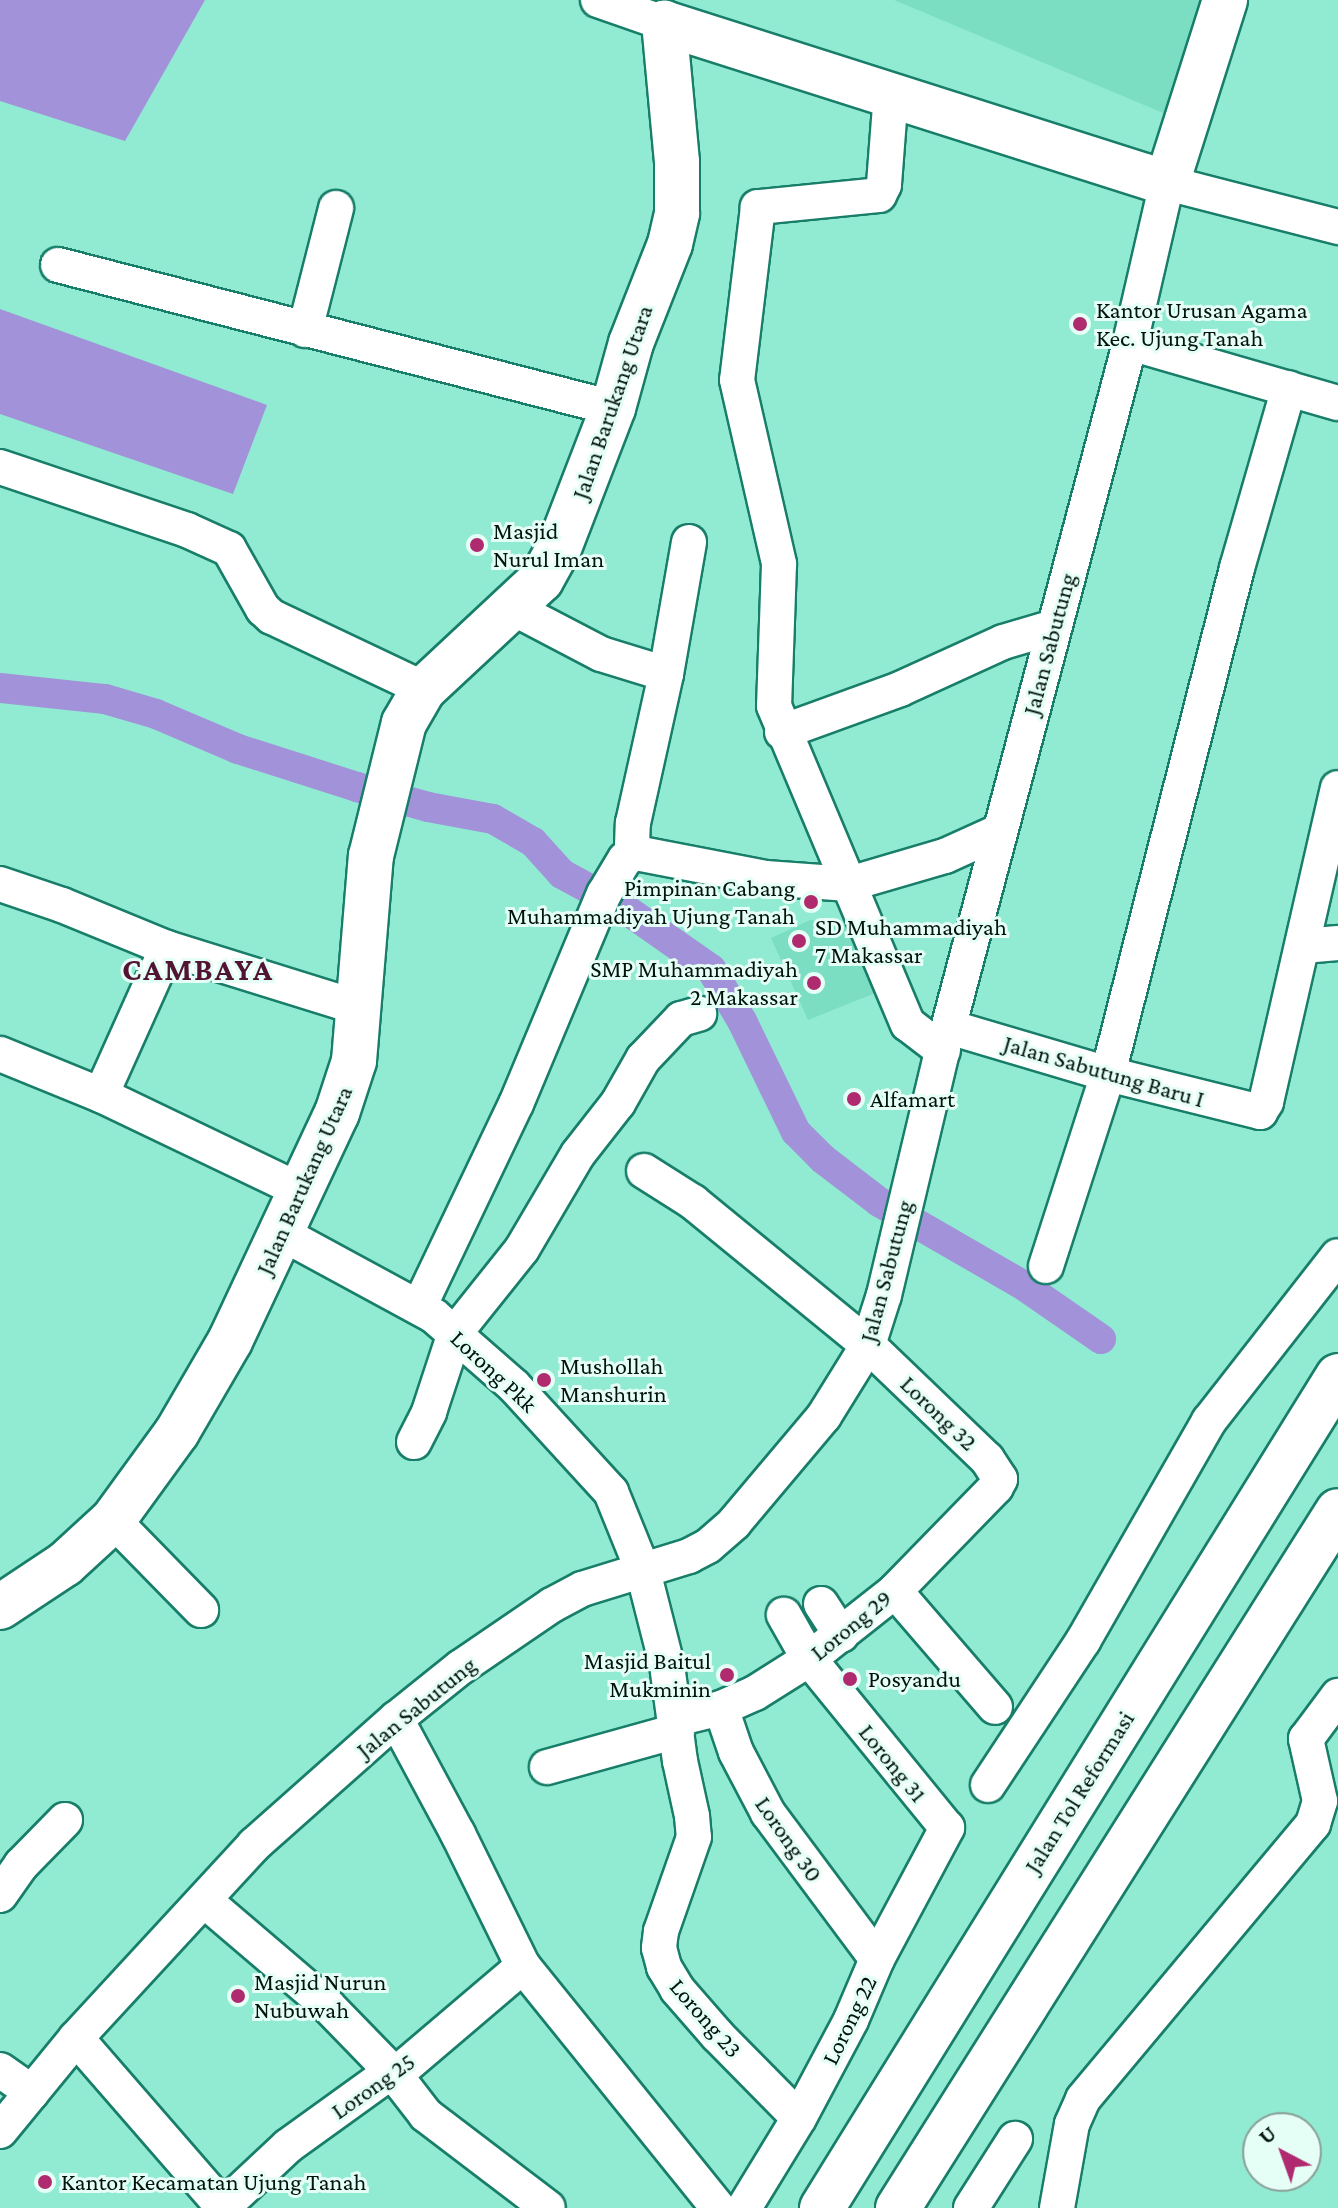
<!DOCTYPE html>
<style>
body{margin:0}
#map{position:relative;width:1338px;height:2208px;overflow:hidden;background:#91ebd2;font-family:"Crimson Pro",serif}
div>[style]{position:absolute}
.built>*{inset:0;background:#7bdec3}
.water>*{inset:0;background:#a292d9}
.canal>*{height:30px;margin:-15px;padding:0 15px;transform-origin:15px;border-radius:15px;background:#a292d9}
.roads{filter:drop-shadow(2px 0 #187e69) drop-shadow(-2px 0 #187e69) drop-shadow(0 2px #187e69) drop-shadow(0 -2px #187e69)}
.street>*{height:34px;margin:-17px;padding:0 17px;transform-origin:17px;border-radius:17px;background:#fff}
.secondary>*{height:44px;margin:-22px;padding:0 22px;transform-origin:22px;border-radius:22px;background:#fff}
.highway>*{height:44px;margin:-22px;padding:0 22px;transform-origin:22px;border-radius:22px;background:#fff}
.dots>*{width:22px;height:22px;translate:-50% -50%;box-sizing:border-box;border:4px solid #e5fef6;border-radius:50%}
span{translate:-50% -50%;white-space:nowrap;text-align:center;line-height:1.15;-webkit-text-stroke:6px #e5fef6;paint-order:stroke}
.poi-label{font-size:24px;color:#00130d}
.left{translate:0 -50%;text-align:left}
.right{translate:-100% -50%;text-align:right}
.street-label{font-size:24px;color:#00130d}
.district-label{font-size:32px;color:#531333;font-weight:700;letter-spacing:2px}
.north{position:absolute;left:1242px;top:2112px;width:80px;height:80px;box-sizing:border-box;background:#e5fef6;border:2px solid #89a099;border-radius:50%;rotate:319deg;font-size:22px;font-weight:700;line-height:32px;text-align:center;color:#00130d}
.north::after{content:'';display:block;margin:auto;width:28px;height:36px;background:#b02a6f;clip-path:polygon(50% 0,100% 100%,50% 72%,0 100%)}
</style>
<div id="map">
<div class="built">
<i style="clip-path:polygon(894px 0,1202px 0,1168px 115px)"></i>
<i style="clip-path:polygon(810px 920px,859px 926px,890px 987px,808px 1020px,771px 938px)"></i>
</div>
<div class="water">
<i style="clip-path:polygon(0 0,205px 0,125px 141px,0 101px)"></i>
<i style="clip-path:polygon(0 309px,267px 405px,233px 494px,0 414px)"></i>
</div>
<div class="canal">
<i style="left:0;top:688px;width:106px;rotate:6deg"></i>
<i style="left:105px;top:699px;width:53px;rotate:16.4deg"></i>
<i style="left:156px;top:714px;width:89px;rotate:23.1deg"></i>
<i style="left:238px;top:749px;width:125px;rotate:17.7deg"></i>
<i style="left:357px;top:787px;width:74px;rotate:15.7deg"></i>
<i style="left:428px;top:807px;width:66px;rotate:10.5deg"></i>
<i style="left:493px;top:819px;width:46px;rotate:29.9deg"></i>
<i style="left:533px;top:842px;width:43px;rotate:47.8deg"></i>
<i style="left:562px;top:874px;width:67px;rotate:28.5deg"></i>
<i style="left:621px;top:906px;width:110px;rotate:35deg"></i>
<i style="left:711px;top:969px;width:61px;rotate:59.2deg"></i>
<i style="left:742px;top:1021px;width:123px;rotate:64.1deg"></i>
<i style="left:796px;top:1132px;width:38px;rotate:45deg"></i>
<i style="left:823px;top:1159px;width:71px;rotate:37.5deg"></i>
<i style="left:879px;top:1202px;width:166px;rotate:30deg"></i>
<i style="left:1023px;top:1285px;width:95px;rotate:34.7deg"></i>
</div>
<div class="roads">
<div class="street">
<i style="left:598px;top:0;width:70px;rotate:19.2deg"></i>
<i style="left:891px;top:93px;width:92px;rotate:94.4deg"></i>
<i style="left:884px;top:185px;width:11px;rotate:117deg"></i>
<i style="left:879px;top:195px;width:122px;rotate:174.3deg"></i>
<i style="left:758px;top:207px;width:174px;rotate:96.9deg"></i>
<i style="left:737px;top:380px;width:189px;rotate:77.1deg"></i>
<i style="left:779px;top:564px;width:142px;rotate:92deg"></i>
<i style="left:774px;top:706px;width:345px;rotate:67.2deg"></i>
<i style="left:908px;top:1024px;width:44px;rotate:37.6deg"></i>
<i style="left:58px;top:265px;width:573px;rotate:14.45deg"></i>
<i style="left:305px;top:330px;width:126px;rotate:-75.7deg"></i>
<i style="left:1130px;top:343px;width:216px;rotate:16.1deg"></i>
<i style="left:0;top:467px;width:197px;rotate:18.6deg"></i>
<i style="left:187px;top:530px;width:46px;rotate:24.3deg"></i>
<i style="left:229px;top:549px;width:69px;rotate:60.5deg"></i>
<i style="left:263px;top:609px;width:12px;rotate:42deg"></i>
<i style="left:272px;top:617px;width:168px;rotate:25.3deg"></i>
<i style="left:513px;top:608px;width:99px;rotate:27.6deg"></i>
<i style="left:601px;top:654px;width:68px;rotate:17.1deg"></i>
<i style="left:666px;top:674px;width:134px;rotate:-80.1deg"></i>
<i style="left:782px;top:732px;width:126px;rotate:-20deg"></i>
<i style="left:900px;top:689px;width:113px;rotate:-24.5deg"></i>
<i style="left:1003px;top:642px;width:53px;rotate:-16.4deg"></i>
<i style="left:636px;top:853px;width:8px;rotate:-120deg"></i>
<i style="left:632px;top:846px;width:23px;rotate:-88deg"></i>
<i style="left:633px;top:823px;width:153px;rotate:-77.5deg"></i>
<i style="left:0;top:884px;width:65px;rotate:18.7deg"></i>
<i style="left:62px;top:905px;width:113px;rotate:22.3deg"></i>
<i style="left:167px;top:948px;width:202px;rotate:17.3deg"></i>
<i style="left:1303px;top:946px;width:35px;rotate:-5deg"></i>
<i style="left:949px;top:1027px;width:166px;rotate:16.5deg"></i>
<i style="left:1108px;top:1074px;width:157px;rotate:14deg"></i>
<i style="left:1260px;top:1112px;width:12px;rotate:-59deg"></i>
<i style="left:1266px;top:1102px;width:322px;rotate:-77.1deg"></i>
<i style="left:0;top:1054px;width:109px;rotate:22.1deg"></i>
<i style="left:101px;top:1095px;width:222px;rotate:25.6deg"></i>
<i style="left:101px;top:1095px;width:161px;rotate:-65.8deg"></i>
<i style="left:644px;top:1171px;width:58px;rotate:32.3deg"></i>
<i style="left:693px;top:1202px;width:226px;rotate:39.3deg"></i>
<i style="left:868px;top:1345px;width:165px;rotate:43.8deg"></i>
<i style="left:987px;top:1459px;width:24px;rotate:57deg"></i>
<i style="left:1000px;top:1479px;width:9px;rotate:117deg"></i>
<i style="left:996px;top:1487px;width:145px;rotate:134.2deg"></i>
<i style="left:895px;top:1591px;width:110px;rotate:141.7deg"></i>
<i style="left:809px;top:1659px;width:64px;rotate:147.8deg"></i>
<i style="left:755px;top:1693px;width:37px;rotate:156deg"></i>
<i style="left:721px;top:1708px;width:46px;rotate:166.3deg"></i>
<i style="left:283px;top:1234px;width:172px;rotate:28.5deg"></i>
<i style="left:434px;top:1316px;width:106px;rotate:41.2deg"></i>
<i style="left:514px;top:1386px;width:144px;rotate:47.5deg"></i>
<i style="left:611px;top:1492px;width:85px;rotate:67.9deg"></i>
<i style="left:643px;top:1571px;width:97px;rotate:75.7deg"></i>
<i style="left:667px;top:1665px;width:97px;rotate:82.3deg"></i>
<i style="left:680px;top:1761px;width:56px;rotate:77.7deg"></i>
<i style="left:692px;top:1816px;width:21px;rotate:85deg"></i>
<i style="left:694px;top:1837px;width:100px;rotate:109.3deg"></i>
<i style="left:661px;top:1931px;width:17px;rotate:97deg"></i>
<i style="left:659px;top:1948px;width:20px;rotate:75deg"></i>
<i style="left:664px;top:1967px;width:26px;rotate:59deg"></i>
<i style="left:677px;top:1989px;width:62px;rotate:48.9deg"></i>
<i style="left:718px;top:2036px;width:115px;rotate:45.4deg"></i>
<i style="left:1046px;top:1266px;width:202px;rotate:-72.1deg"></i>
<i style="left:1108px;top:1074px;width:522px;rotate:-75.7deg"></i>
<i style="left:1237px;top:568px;width:187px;rotate:-73.9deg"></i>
<i style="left:420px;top:1305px;width:223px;rotate:-64.5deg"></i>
<i style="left:516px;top:1104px;width:228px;rotate:-67.3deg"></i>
<i style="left:604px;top:894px;width:41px;rotate:-59deg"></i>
<i style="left:625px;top:859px;width:13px;rotate:-29deg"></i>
<i style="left:636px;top:853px;width:132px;rotate:10.9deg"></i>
<i style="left:766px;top:878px;width:83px;rotate:4.1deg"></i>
<i style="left:849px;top:884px;width:100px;rotate:-16.3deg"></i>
<i style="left:945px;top:856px;width:60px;rotate:-24.4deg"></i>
<i style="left:414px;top:1442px;width:34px;rotate:-63deg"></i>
<i style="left:429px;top:1412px;width:83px;rotate:-71.8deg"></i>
<i style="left:455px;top:1333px;width:107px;rotate:-51.4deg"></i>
<i style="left:522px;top:1249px;width:110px;rotate:-59.5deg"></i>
<i style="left:578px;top:1154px;width:65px;rotate:-51.9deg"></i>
<i style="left:618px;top:1103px;width:51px;rotate:-60.4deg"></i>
<i style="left:643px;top:1059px;width:55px;rotate:-46.5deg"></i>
<i style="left:681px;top:1019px;width:19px;rotate:-16deg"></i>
<i style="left:113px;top:1520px;width:126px;rotate:45.6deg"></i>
<i style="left:895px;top:1591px;width:153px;rotate:49.2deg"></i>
<i style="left:821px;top:1604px;width:37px;rotate:57deg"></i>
<i style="left:721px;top:1708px;width:46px;rotate:71.2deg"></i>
<i style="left:736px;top:1752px;width:69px;rotate:62.3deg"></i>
<i style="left:768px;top:1813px;width:182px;rotate:53.3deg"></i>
<i style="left:396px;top:1719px;width:131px;rotate:61.7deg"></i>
<i style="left:458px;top:1834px;width:147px;rotate:63.8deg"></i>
<i style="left:523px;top:1966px;width:311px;rotate:51.1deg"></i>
<i style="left:547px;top:1767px;width:135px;rotate:-15.5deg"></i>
<i style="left:988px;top:1785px;width:173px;rotate:-56.6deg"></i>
<i style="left:1083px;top:1641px;width:254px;rotate:-60.2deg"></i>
<i style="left:1209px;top:1421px;width:209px;rotate:-52deg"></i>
<i style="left:0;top:1895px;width:37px;rotate:-55deg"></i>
<i style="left:21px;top:1865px;width:63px;rotate:-45.6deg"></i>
<i style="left:204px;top:1900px;width:163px;rotate:40.5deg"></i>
<i style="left:328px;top:2006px;width:96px;rotate:45.8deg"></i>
<i style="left:395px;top:2075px;width:51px;rotate:52.2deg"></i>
<i style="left:426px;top:2115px;width:153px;rotate:37.3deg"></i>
<i style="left:76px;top:2038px;width:225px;rotate:49deg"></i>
<i style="left:0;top:2070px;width:39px;rotate:35deg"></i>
<i style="left:0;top:2131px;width:120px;rotate:-50.7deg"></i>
<i style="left:76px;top:2038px;width:263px;rotate:-47.3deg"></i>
<i style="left:254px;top:1845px;width:190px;rotate:-41.6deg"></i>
<i style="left:396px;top:1719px;width:83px;rotate:-38.7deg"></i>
<i style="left:461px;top:1667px;width:110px;rotate:-34.3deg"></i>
<i style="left:552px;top:1605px;width:34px;rotate:-28deg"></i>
<i style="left:582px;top:1589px;width:112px;rotate:-17.1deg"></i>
<i style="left:689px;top:1556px;width:21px;rotate:-28deg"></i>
<i style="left:708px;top:1546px;width:35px;rotate:-41deg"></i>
<i style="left:734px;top:1523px;width:140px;rotate:-49.9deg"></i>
<i style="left:824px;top:1416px;width:84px;rotate:-58.2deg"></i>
<i style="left:868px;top:1345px;width:52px;rotate:-72.3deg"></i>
<i style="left:884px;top:1295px;width:247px;rotate:-76.6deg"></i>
<i style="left:941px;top:1055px;width:737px;rotate:-75.13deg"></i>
<i style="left:1130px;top:343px;width:164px;rotate:-77deg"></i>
<i style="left:1167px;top:183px;width:177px;rotate:14.4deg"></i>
<i style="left:223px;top:2207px;width:89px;rotate:-43.2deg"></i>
<i style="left:288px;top:2146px;width:115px;rotate:-35.8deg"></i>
<i style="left:381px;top:2079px;width:15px;rotate:-16deg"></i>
<i style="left:395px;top:2075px;width:168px;rotate:-40.4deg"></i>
<i style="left:744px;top:2208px;width:105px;rotate:-58.6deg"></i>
<i style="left:799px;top:2118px;width:111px;rotate:-62deg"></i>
<i style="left:851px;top:2020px;width:66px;rotate:-66.9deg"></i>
<i style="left:877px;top:1959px;width:149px;rotate:-61.9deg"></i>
<i style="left:947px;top:1828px;width:218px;rotate:-129.2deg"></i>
<i style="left:809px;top:1659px;width:51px;rotate:-119.6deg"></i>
<i style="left:971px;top:2208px;width:82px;rotate:-57.5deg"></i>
<i style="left:1057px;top:2208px;width:85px;rotate:-79.9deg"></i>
<i style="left:1072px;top:2124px;width:27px;rotate:-66deg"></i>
<i style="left:1083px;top:2099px;width:359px;rotate:-50.1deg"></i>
<i style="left:1313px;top:1824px;width:24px;rotate:-73deg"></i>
<i style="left:1320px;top:1801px;width:64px;rotate:-102.7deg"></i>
<i style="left:1306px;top:1739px;width:54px;rotate:-53.3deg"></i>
</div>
<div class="secondary">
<i style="left:0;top:1607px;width:78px;rotate:-33.5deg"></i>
<i style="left:65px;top:1564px;width:65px;rotate:-42.5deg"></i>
<i style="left:113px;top:1520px;width:109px;rotate:-54deg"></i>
<i style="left:177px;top:1432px;width:105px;rotate:-59.8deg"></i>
<i style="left:230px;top:1341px;width:252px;rotate:-64.9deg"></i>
<i style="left:337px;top:1113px;width:55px;rotate:-71.9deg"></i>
<i style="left:354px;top:1061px;width:206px;rotate:-85.3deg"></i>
<i style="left:371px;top:856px;width:137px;rotate:-76.1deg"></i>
<i style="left:404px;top:723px;width:39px;rotate:-60deg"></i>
<i style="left:424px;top:689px;width:160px;rotate:-43deg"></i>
<i style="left:541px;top:580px;width:37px;rotate:-61deg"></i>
<i style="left:559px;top:548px;width:150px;rotate:-68.9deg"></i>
<i style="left:613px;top:408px;width:67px;rotate:-74.5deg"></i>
<i style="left:631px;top:343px;width:106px;rotate:-68.5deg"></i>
<i style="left:670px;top:244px;width:32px;rotate:-77deg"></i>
<i style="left:677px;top:213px;width:51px;rotate:-90deg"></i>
<i style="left:677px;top:162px;width:140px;rotate:-95.3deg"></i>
<i style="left:664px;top:23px;width:528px;rotate:17.65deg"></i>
<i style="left:1167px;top:183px;width:192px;rotate:-72.4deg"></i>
</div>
<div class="highway">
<i style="left:822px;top:2208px;width:979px;rotate:-58.19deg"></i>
<i style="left:898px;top:2208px;width:824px;rotate:-57.74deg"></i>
</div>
</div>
<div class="dots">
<i style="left:1080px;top:324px;background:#b02a6f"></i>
<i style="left:477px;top:545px;background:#b02a6f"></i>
<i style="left:811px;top:902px;background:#b02a6f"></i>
<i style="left:799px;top:941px;background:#b02a6f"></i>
<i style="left:814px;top:983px;background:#b02a6f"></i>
<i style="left:854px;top:1099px;background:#b02a6f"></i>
<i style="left:544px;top:1380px;background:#b02a6f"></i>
<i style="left:727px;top:1675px;background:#b02a6f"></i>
<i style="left:850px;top:1679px;background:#b02a6f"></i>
<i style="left:238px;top:1996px;background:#b02a6f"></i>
<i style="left:45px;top:2182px;background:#b02a6f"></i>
</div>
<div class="poi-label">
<span class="left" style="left:1096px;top:324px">Kantor Urusan Agama<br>Kec. Ujung Tanah</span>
<span class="left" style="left:493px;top:545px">Masjid<br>Nurul Iman</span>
<span class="right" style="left:795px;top:902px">Pimpinan Cabang<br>Muhammadiyah Ujung Tanah</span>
<span class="left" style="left:815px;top:941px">SD Muhammadiyah<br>7 Makassar</span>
<span class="right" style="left:798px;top:983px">SMP Muhammadiyah<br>2 Makassar</span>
<span class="left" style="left:870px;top:1099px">Alfamart</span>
<span class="left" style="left:560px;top:1380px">Mushollah<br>Manshurin</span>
<span class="right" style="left:711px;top:1675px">Masjid Baitul<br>Mukminin</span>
<span class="left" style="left:868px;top:1679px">Posyandu</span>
<span class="left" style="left:254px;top:1996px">Masjid Nurun<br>Nubuwah</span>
<span class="left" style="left:61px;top:2182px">Kantor Kecamatan Ujung Tanah</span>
</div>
<div class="street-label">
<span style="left:612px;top:402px;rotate:-71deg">Jalan Barukang Utara</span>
<span style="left:1049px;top:644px;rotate:-75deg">Jalan Sabutung</span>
<span style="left:1104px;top:1071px;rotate:16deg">Jalan Sabutung Baru I</span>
<span style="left:304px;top:1180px;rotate:-66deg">Jalan Barukang Utara</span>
<span style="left:886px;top:1271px;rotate:-75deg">Jalan Sabutung</span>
<span style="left:494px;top:1371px;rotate:43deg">Lorong Pkk</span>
<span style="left:939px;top:1413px;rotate:44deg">Lorong 32</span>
<span style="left:851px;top:1625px;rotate:-39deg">Lorong 29</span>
<span style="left:416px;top:1707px;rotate:-39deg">Jalan Sabutung</span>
<span style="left:893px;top:1763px;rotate:51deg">Lorong 31</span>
<span style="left:1079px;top:1792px;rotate:-58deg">Jalan Tol Reformasi</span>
<span style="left:789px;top:1839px;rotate:55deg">Lorong 30</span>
<span style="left:706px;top:2018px;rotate:49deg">Lorong 23</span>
<span style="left:849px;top:2020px;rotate:-64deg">Lorong 22</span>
<span style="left:373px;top:2086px;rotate:-35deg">Lorong 25</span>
</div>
<div class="district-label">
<span style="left:198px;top:969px">CAMBAYA</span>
</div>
<div class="north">U</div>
</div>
